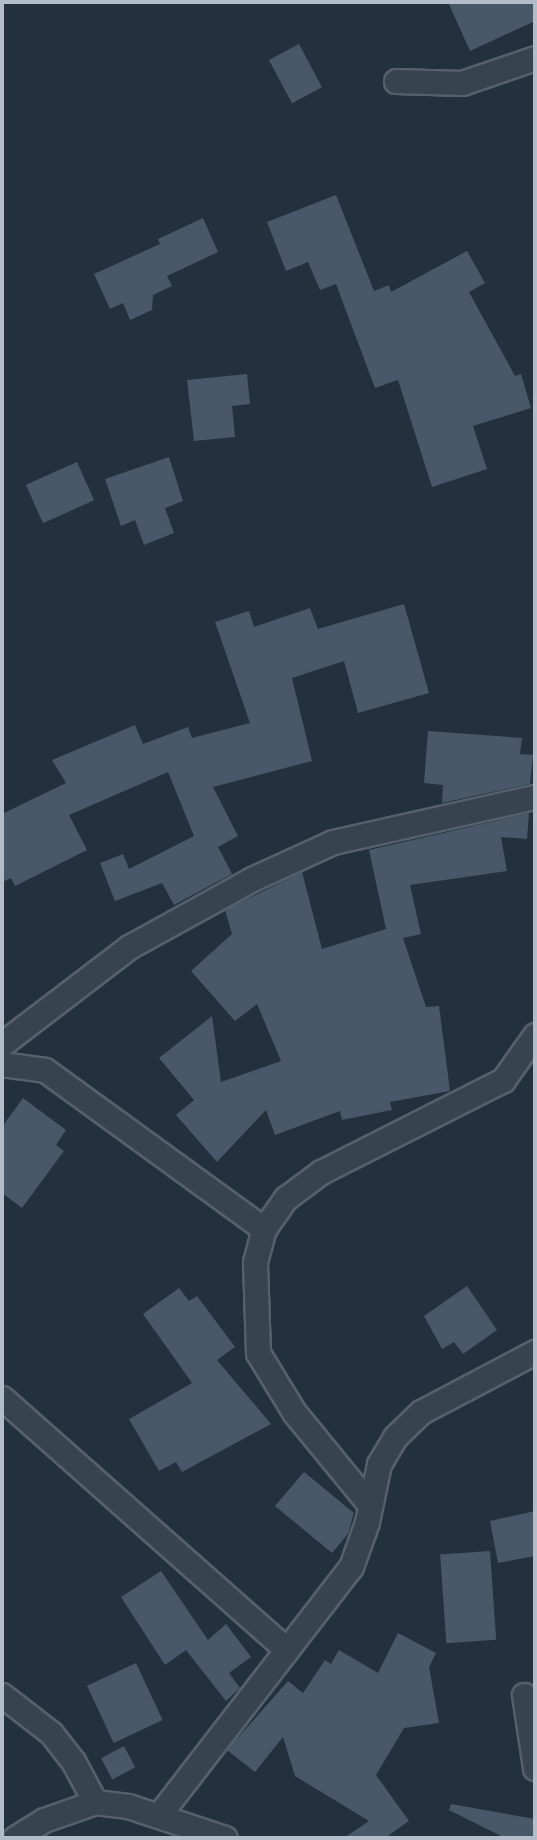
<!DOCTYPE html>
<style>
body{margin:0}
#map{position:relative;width:537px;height:1840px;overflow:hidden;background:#23313f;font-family:"Nunito Sans",sans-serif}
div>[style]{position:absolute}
.building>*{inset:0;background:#485868;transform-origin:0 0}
.roads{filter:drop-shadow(2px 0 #55606c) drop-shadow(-2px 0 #55606c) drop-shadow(0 2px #55606c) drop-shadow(0 -2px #55606c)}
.minor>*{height:23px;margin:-11.5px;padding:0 11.5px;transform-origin:11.5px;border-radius:11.5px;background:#37434f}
span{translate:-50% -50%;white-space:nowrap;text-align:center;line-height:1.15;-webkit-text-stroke:7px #1c2833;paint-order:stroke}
.frame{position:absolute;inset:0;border:4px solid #b3bdca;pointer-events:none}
</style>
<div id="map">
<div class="building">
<i style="clip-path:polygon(448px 2px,535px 2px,535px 21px,470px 51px)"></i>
<i style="left:299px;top:44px;width:49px;height:34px;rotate:62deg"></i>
<i style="clip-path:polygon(336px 195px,374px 291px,389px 285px,391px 292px,467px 251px,485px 283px,469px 292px,515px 376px,521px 374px,531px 408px,473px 426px,487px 469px,432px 487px,398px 380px,375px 388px,336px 284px,320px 290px,308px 262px,286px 271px,267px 222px)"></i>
<i style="clip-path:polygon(203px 218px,218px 252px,167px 276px,172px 286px,153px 295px,152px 310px,130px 320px,123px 303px,110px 309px,94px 274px,160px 244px,158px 239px)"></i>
<i style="clip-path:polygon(247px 374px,250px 404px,232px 406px,235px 437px,194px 441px,187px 380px)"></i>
<i style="clip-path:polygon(169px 457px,183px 501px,165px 508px,174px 533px,144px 545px,135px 520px,121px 526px,105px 479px)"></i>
<i style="left:77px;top:462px;width:42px;height:56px;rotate:66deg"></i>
<i style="clip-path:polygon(404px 604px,429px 693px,358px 713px,344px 661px,292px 678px,312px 761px,213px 787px,238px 836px,218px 847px,232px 874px,174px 905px,162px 883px,115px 901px,100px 863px,123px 854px,129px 869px,194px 836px,168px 772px,69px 815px,87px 850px,15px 886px,11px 878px,2px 882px,2px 814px,66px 783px,52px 760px,135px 725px,143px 744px,188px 727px,192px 738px,250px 723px,215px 622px,249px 611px,254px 627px,310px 608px,318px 629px)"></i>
<i style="clip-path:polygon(428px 731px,522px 738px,520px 754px,533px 755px,530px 784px,442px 803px,443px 785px,424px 783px)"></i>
<i style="clip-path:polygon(529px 813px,527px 839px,501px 837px,507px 871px,410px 885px,421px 934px,403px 938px,426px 1007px,439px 1006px,450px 1091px,390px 1102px,392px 1110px,342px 1120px,340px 1111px,275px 1135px,266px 1110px,217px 1162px,176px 1115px,194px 1100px,159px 1058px,212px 1016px,221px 1082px,281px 1061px,257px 1004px,235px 1021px,191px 971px,232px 934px,225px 910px,302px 872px,322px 949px,386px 929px,369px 850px)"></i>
<i style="clip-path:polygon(23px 1098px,66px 1130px,56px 1145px,64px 1151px,22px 1208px,2px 1193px,2px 1127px)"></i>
<i style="clip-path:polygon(467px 1286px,497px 1330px,463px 1354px,454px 1342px,442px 1349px,424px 1316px)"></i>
<i style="clip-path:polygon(179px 1288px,189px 1301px,197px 1296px,235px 1347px,217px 1360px,271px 1424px,182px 1472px,176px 1462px,159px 1471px,129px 1419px,192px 1383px,143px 1314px)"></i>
<i style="clip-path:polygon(304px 1472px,354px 1513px,348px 1534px,332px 1553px,275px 1506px)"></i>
<i style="clip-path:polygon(535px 1511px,535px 1556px,498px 1563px,490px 1521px)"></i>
<i style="left:490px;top:1551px;width:89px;height:50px;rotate:86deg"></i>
<i style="clip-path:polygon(161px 1571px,208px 1640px,226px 1624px,251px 1657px,229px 1673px,240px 1688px,226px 1701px,186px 1650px,165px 1665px,121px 1597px)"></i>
<i style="clip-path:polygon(398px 1633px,436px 1653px,429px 1667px,439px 1723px,404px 1728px,376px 1775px,409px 1821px,385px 1838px,344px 1838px,369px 1821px,295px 1776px,283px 1737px,255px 1772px,227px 1750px,288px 1681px,303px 1693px,325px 1660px,331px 1664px,339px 1650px,378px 1673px)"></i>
<i style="left:136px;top:1663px;width:63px;height:54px;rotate:65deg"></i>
<i style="left:124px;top:1746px;width:24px;height:26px;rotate:62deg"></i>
<i style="clip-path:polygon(451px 1804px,535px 1819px,535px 1838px,505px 1838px,449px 1810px)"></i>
</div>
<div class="roads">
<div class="minor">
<i style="left:396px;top:81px;width:66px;rotate:1.7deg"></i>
<i style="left:462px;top:83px;width:77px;rotate:-18.9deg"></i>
<i style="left:2px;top:1044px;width:160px;rotate:-37.4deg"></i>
<i style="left:129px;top:947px;width:141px;rotate:-28.9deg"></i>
<i style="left:252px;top:879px;width:89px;rotate:-24.6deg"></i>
<i style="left:333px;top:842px;width:207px;rotate:-12.6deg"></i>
<i style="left:2px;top:1064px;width:43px;rotate:7.9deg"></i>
<i style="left:45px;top:1070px;width:271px;rotate:36deg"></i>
<i style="left:2px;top:1398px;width:380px;rotate:41.5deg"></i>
<i style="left:370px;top:1505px;width:120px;rotate:-129.3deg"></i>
<i style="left:294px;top:1412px;width:69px;rotate:-121.4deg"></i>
<i style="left:258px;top:1353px;width:91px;rotate:-91.9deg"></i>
<i style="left:255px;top:1262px;width:34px;rotate:-75deg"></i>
<i style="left:264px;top:1229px;width:38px;rotate:-55deg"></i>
<i style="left:286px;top:1198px;width:44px;rotate:-36.6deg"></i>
<i style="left:321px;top:1172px;width:204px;rotate:-26.8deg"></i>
<i style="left:503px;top:1080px;width:55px;rotate:-54.6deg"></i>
<i style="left:2px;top:1695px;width:62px;rotate:37.8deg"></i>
<i style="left:51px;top:1733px;width:36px;rotate:52deg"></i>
<i style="left:73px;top:1761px;width:47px;rotate:61.8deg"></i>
<i style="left:524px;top:1695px;width:74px;rotate:81.4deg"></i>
<i style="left:159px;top:1815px;width:314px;rotate:-52.3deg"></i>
<i style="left:351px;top:1567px;width:48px;rotate:-70.4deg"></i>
<i style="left:367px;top:1522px;width:59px;rotate:-78.3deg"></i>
<i style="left:379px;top:1464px;width:31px;rotate:-59deg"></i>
<i style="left:395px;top:1437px;width:36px;rotate:-44deg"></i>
<i style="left:421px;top:1412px;width:129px;rotate:-27.8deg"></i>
<i style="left:15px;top:1838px;width:34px;rotate:-32deg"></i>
<i style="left:44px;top:1820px;width:54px;rotate:-19.4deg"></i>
<i style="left:95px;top:1802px;width:33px;rotate:7deg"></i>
<i style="left:128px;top:1806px;width:102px;rotate:18.3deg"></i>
</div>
</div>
<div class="frame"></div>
</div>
